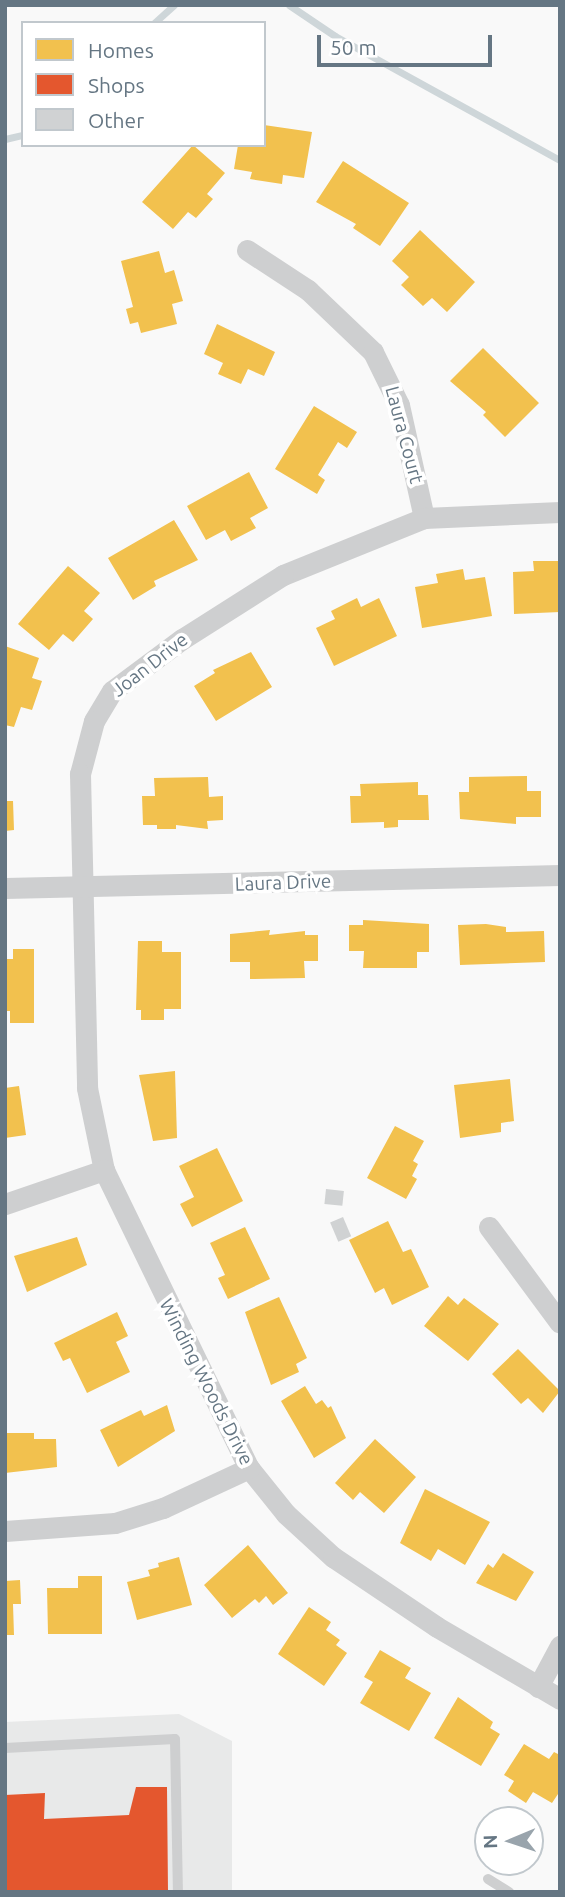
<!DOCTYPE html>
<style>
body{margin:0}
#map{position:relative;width:565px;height:1897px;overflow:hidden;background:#f9f9f9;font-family:Ubuntu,sans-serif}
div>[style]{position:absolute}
.built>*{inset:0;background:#e8e9e9}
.homes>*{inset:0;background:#f2c14e}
.shops>*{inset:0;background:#e4572e}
.stream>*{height:7px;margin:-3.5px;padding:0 3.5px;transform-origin:3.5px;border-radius:3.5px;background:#ced6d9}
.building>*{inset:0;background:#d0d2d3;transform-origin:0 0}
.lane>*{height:10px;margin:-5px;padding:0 5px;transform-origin:5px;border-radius:5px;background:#cecfd0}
.street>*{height:21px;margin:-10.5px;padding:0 10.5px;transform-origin:10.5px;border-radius:10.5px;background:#cecfd0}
span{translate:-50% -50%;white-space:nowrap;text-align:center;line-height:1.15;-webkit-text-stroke:7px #fff;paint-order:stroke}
.street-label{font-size:19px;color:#657683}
.frame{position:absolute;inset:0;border:7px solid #657683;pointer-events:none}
.legend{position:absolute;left:21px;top:21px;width:245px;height:126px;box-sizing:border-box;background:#fff;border:2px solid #c1c8cd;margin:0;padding:9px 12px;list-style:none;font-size:21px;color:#657683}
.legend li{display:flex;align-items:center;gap:14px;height:35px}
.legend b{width:35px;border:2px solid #c1c8cd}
.north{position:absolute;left:474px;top:1806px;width:70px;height:70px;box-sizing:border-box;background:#fff;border:2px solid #c1c8cd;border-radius:50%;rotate:268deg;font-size:19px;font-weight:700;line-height:28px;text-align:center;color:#657683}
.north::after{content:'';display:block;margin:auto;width:24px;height:32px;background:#99a4ac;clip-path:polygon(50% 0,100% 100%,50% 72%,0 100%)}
.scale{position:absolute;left:317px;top:35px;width:175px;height:32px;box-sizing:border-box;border:4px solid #657683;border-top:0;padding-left:9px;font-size:21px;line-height:24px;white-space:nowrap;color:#657683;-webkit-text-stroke:5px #fff;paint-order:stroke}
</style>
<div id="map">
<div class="built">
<i style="clip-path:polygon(179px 1714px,232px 1741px,232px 1892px,5px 1892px,5px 1722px)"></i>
</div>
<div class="homes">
<i style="clip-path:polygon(264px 125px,312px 132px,304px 178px,283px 175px,282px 184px,250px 179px,252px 172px,234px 169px,238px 145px,264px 145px)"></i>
<i style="clip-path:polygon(193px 145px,225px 173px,207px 194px,213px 199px,196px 218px,188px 212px,173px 229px,142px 202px)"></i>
<i style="clip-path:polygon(343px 161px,409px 203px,380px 246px,353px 228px,356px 224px,316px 202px)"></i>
<i style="clip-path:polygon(420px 230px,475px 282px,447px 312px,432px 298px,423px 306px,401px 285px,409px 277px,392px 261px)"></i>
<i style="clip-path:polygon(159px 251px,165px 273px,174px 270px,183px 301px,172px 304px,177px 324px,141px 333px,138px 322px,130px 324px,126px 309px,133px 307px,121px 261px)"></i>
<i style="clip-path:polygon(217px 324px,275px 352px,264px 376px,248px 369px,241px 384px,218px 374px,223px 363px,204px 354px)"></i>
<i style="clip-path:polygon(483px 348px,539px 403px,505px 437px,483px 415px,486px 412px,450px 381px)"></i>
<i style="clip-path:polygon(314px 406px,357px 432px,347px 448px,338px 442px,318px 475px,325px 480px,317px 494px,275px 469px)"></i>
<i style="clip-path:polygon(249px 472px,268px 508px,250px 518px,256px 528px,231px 541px,225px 530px,206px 540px,187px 506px)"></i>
<i style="clip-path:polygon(174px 520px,198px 560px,154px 581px,156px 586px,133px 600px,108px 558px)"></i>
<i style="clip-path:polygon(533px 561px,560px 561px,560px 612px,514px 614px,513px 572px,534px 571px)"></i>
<i style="clip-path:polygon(68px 566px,100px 593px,84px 611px,93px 619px,73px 642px,63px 634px,49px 650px,18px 624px)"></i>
<i style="clip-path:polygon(463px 569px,465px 580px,485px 577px,492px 616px,422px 628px,415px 587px,438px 583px,436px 574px)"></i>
<i style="clip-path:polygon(357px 598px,361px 607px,379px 598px,397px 636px,334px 666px,316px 628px,335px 619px,331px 611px)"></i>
<i style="clip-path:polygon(5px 646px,39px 658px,32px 678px,42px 681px,32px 710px,21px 707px,14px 727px,5px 725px)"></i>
<i style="clip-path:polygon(251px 652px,272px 687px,216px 721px,194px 686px,215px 673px,213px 670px)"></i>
<i style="clip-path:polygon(527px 776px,527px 791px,541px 791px,541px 817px,516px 817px,516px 824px,460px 819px,459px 792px,469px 792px,469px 777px)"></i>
<i style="clip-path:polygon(208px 777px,209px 797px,223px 796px,223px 820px,207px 821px,208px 829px,176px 825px,176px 829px,157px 829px,157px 825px,143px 825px,142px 796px,155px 796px,154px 778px)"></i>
<i style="clip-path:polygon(418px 782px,418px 795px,428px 795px,429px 820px,398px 820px,398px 827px,384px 828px,384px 822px,351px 823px,350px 796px,361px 796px,360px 784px)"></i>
<i style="clip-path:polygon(5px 801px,13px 801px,14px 830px,5px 831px)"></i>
<i style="clip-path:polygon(363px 920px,429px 924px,429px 952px,417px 952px,417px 968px,363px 968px,364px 951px,349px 951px,349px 925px,363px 925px)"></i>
<i style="clip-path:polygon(486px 924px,506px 927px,506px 932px,544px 931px,545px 962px,460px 965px,458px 925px)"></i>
<i style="clip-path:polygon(270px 930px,269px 935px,305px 931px,305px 935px,318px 935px,318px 961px,304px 961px,305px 978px,250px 979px,250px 962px,230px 962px,230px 934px)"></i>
<i style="clip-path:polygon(138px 941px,162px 941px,162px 952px,181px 952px,181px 1009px,164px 1009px,164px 1020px,141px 1020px,141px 1010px,136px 1010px)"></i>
<i style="clip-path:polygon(13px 949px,34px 949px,34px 1023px,10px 1023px,10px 1011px,5px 1011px,5px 959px,13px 959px)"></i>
<i style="clip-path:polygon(175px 1071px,177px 1138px,153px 1141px,139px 1075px)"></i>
<i style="clip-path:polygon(510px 1079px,514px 1121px,501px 1123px,501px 1132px,460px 1138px,454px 1085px)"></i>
<i style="clip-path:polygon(19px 1086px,26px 1135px,5px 1138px,5px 1088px)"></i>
<i style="clip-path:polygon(395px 1126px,424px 1141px,413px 1161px,418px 1164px,412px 1176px,417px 1179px,406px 1199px,367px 1178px)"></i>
<i style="clip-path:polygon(217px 1148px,243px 1201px,192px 1227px,180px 1204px,194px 1197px,179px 1166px)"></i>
<i style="clip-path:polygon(388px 1221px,403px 1252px,411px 1249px,429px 1287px,392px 1305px,384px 1288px,375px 1293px,349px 1240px)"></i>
<i style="clip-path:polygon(245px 1227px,270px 1279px,228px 1299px,218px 1278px,225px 1275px,210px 1243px)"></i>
<i style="clip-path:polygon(77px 1237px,87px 1265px,27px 1292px,14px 1256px)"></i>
<i style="clip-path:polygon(448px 1296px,458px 1305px,464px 1298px,499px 1324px,468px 1361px,424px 1326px)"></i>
<i style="clip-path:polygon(279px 1297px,307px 1358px,296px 1364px,299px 1372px,271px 1385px,245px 1312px)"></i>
<i style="clip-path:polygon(117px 1312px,128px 1336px,116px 1342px,130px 1372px,87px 1393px,70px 1358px,63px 1361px,54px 1343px)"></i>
<i style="clip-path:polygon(518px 1349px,560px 1391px,543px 1413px,528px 1398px,521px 1404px,492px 1374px)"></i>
<i style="clip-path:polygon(305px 1386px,316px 1404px,322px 1400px,328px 1408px,331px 1406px,346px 1438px,314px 1458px,281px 1401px)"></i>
<i style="clip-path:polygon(167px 1405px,175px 1431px,118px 1467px,100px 1430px,141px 1410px,144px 1416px)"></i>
<i style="clip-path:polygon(5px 1433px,34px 1433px,34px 1439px,56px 1439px,57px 1467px,5px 1473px)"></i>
<i style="clip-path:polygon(375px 1439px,416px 1477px,384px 1513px,360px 1492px,353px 1500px,335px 1483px)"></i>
<i style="clip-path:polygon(425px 1489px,490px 1522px,465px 1565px,438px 1549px,431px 1561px,400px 1543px)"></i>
<i style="clip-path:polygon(248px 1545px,288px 1593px,273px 1605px,266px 1596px,259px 1603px,255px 1599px,232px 1618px,204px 1585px)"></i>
<i style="clip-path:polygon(503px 1553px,534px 1572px,516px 1601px,476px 1583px,488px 1564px,493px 1568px)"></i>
<i style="clip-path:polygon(179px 1557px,192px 1605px,137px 1620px,127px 1582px,150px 1576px,148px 1570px,159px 1567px,158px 1563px)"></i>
<i style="clip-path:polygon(78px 1576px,102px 1576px,102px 1634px,48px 1634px,47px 1588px,78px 1588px)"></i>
<i style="clip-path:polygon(20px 1580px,21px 1604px,13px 1604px,14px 1635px,5px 1635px,5px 1581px)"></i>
<i style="clip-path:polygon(309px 1607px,331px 1622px,326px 1630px,340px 1640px,336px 1645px,347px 1653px,324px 1686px,278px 1654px)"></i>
<i style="clip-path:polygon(380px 1650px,411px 1668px,405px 1678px,431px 1693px,409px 1731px,360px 1703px,373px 1682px,364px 1677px)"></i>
<i style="clip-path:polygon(458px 1697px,493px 1722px,490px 1728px,500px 1734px,481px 1766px,434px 1738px)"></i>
<i style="clip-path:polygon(524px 1744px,549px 1759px,554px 1752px,560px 1755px,560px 1791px,552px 1803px,533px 1792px,526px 1803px,508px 1791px,514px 1781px,504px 1775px)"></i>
</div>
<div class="shops">
<i style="clip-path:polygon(136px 1787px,167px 1787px,168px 1892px,5px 1892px,5px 1795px,45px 1793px,44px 1819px,129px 1815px)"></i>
</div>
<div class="stream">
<i style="left:289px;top:5px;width:55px;rotate:34deg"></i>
<i style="left:335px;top:36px;width:257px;rotate:28.9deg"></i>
<i style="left:154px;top:23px;width:27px;rotate:-42deg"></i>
<i style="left:5px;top:139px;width:18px;rotate:-13deg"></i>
</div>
<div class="building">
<i style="left:326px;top:1189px;width:18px;height:15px;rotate:6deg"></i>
<i style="left:343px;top:1217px;width:21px;height:14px;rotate:67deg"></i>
</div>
<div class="lane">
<i style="left:5px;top:1748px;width:170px;rotate:-3deg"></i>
<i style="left:175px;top:1739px;width:153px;rotate:88.9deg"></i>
<i style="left:488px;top:1879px;width:25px;rotate:32deg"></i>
</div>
<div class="street">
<i style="left:247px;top:250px;width:73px;rotate:33.3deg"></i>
<i style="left:308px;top:290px;width:90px;rotate:43.6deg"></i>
<i style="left:373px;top:352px;width:59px;rotate:63.9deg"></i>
<i style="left:399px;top:405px;width:116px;rotate:77.5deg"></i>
<i style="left:560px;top:512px;width:136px;rotate:177.5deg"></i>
<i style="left:424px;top:518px;width:152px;rotate:158deg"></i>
<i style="left:283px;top:575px;width:120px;rotate:147.6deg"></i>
<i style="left:182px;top:639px;width:87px;rotate:143.4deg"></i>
<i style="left:112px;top:691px;width:35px;rotate:121deg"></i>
<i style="left:94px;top:721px;width:55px;rotate:104.8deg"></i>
<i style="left:80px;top:774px;width:314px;rotate:88.7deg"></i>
<i style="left:87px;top:1088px;width:84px;rotate:78.3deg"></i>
<i style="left:104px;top:1170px;width:331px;rotate:64.1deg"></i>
<i style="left:249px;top:1468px;width:59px;rotate:51.2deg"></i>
<i style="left:286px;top:1514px;width:64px;rotate:42.5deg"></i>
<i style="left:333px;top:1557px;width:125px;rotate:33.9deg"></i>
<i style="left:437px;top:1627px;width:143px;rotate:30.3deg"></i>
<i style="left:5px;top:888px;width:555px;rotate:-1.34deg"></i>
<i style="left:5px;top:1204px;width:105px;rotate:-19deg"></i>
<i style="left:489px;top:1227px;width:119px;rotate:53.5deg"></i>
<i style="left:5px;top:1531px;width:110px;rotate:-4.2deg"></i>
<i style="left:115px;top:1523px;width:50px;rotate:-17.4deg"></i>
<i style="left:163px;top:1508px;width:95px;rotate:-24.9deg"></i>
<i style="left:538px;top:1687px;width:47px;rotate:-61.8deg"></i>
</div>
<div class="street-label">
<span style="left:404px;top:435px;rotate:75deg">Laura Court</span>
<span style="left:150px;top:665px;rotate:-38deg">Joan Drive</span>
<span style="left:283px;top:883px;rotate:-2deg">Laura Drive</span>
<span style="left:206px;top:1382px;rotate:63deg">Winding Woods Drive</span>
</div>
<div class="frame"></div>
<ul class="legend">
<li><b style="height:19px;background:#f2c14e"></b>Homes</li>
<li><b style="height:19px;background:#e4572e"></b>Shops</li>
<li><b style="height:19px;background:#d0d2d3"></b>Other</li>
</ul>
<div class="north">N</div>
<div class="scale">50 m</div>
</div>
